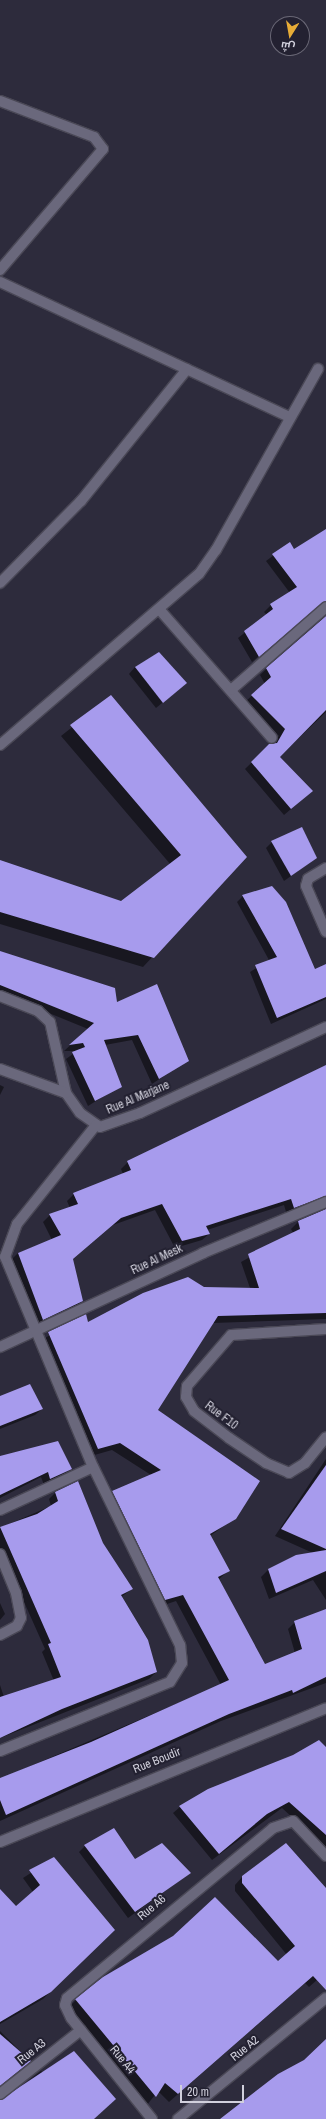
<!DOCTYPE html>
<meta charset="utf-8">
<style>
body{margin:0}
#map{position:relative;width:326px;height:2119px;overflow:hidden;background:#2d2b3c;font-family:"Archivo Narrow",Cairo,sans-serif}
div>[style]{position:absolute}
.shadow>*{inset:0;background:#0007}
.building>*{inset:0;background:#a79bed}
.roads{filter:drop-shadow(1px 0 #4a4856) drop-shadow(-1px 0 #4a4856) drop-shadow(0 1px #4a4856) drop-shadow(0 -1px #4a4856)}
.minor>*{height:10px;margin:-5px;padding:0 5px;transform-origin:5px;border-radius:5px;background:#6a687c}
span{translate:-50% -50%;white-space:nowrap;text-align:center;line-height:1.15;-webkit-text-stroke:4px #232131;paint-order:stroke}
.street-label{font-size:12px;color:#d1d0dc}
.north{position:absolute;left:270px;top:16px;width:40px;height:40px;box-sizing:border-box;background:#232131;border:1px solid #696775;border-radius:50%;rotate:191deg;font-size:11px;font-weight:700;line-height:16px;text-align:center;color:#d1d0dc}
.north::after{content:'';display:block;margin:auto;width:14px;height:18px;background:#e7ac37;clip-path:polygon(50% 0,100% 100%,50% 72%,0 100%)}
.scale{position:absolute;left:180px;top:2085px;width:64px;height:18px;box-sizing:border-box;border:2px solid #d1d0dc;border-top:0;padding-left:5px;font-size:12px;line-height:14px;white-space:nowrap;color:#d1d0dc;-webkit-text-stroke:3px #232131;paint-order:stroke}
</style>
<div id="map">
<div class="shadow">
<i style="clip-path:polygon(326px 530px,326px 613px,314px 608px,252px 662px,238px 638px,267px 615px,264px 612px,271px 605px,290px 593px,266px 561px,290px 543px,294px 550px)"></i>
<i style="clip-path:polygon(326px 613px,326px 712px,279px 757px,305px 797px,284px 815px,245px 769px,279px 736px,245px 702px,265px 684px,260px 675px)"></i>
<i style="clip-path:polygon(135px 667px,179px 689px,156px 708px,129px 674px)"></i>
<i style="clip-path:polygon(110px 697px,246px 857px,143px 967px,0 924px,0 861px,121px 903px,171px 865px,61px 736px)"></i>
<i style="clip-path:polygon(272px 842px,316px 858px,284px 881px,266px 848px)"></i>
<i style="clip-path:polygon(243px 896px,315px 971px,326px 965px,326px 999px,271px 1024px,250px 972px,269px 960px,237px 902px)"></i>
<i style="clip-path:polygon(0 952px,116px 1004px,188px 1060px,152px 1084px,132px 1040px,105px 1045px,120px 1086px,88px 1106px,66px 1059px,77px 1051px,64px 1051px,88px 1029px,0 993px)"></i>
<i style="clip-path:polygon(326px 1070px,326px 1319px,213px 1323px,156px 1410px,235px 1518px,210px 1536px,228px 1571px,218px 1580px,265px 1665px,295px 1653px,288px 1629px,295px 1622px,326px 1610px,326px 1683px,221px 1721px,0 1821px,0 1779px,221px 1685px,176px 1601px,158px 1607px,106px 1498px,113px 1492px,151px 1475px,112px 1450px,91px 1456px,41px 1340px,86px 1316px,88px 1324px,203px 1288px,250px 1288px,241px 1262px,293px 1233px,291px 1229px,298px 1222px,326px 1207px,287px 1215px,284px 1205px,207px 1230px,209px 1234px,202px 1240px,175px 1248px,155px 1210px,113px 1225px,72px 1260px,82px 1301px,75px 1308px,36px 1326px,11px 1260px,18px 1253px,52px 1240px,43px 1222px,50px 1215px,70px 1208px,67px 1201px,74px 1194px,123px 1174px,121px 1169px,128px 1162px)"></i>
<i style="clip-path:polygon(0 1085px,4px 1087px,0 1095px)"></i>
<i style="clip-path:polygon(0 1397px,42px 1409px,35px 1415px,0 1429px)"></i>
<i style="clip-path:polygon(0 1457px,71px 1469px,44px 1485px,41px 1477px,0 1498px)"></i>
<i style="clip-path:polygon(326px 1459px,326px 1600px,313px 1580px,269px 1599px,261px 1577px,268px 1570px,313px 1553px,275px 1536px)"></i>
<i style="clip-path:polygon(55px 1493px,102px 1544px,132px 1589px,121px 1597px,156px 1672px,149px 1679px,0 1738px,0 1685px,4px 1697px,54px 1681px,42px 1652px,45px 1649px,0 1548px,0 1528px,51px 1506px,49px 1499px)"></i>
<i style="clip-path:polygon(0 1603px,5px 1614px,0 1620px)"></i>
<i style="clip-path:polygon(326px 1749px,326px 1848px,282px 1808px,212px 1860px,173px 1813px,180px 1807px)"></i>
<i style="clip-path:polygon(85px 1846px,135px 1860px,190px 1873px,128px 1918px,79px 1852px)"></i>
<i style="clip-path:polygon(54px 1858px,113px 1930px,43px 1999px,0 2024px,0 1890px,15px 1907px,33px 1892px,23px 1878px)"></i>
<i style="clip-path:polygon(243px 1876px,326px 1889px,326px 1972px,309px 1987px,305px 1983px,169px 2102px,158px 2091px,147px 2105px,68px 2008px,76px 2000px,278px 1963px,287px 1955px,235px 1891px,235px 1885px)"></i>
<i style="clip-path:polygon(0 2031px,30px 2061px,0 2086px)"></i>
<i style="clip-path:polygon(41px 2071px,45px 2074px,93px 2119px,0 2119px,0 2100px,4px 2100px)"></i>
</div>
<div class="building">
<i style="clip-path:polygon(326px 529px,326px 601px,259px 657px,244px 631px,273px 609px,270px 604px,297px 587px,272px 554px,290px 542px,294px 549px)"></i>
<i style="clip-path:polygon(326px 616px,326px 710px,280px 757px,313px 791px,291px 809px,251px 762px,269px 744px,277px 743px,285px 729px,251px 695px,271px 677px,266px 668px)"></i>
<i style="clip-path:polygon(159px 652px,187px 683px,163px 703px,135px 667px)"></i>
<i style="clip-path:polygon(111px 695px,247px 857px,154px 958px,0 912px,0 860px,121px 901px,181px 855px,70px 725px)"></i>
<i style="clip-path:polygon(302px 827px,317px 858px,291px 876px,271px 841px)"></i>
<i style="clip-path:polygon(272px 886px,286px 902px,315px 969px,326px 964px,326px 997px,277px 1018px,255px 965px,277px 957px,242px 895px)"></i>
<i style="clip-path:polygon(0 951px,115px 988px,117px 1002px,157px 984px,189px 1061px,159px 1079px,138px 1035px,104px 1040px,122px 1087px,95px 1101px,72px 1052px,85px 1047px,83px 1043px,69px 1045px,94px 1023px,0 985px)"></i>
<i style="clip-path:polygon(326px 1065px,326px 1196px,294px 1208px,291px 1199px,206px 1226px,210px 1234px,182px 1241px,162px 1204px,121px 1218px,73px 1259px,83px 1301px,43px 1320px,18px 1253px,61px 1235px,49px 1214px,78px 1204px,73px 1193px,131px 1170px,127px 1161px)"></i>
<i style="clip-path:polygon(326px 1209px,326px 1313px,218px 1316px,158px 1410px,260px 1481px,236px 1519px,210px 1534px,230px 1571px,218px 1577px,265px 1664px,302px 1649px,294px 1621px,326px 1609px,326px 1677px,293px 1693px,292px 1690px,229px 1714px,6px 1815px,0 1800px,0 1778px,91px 1742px,229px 1680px,183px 1595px,165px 1600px,112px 1491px,161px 1470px,120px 1443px,98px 1449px,48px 1332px,86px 1314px,88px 1322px,143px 1293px,188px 1277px,204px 1287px,259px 1288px,248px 1254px,300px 1229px,298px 1221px)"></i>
<i style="clip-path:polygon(30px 1384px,43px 1409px,0 1426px,0 1396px)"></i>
<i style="clip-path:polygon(58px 1441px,72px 1469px,50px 1479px,48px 1472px,0 1495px,0 1456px)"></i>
<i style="clip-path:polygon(326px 1465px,326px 1549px,281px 1529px)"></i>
<i style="clip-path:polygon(78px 1481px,103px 1543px,133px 1589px,121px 1595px,148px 1640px,157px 1672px,62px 1709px,0 1738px,0 1697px,61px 1677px,48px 1644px,51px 1643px,0 1527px,37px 1514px,58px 1501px,55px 1492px)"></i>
<i style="clip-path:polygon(326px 1550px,326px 1571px,276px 1593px,268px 1569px,296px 1555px)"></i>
<i style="clip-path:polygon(319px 1740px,326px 1747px,326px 1835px,289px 1802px,267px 1814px,219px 1854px,179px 1806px,208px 1789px,293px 1755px)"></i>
<i style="clip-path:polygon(114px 1828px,135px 1859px,162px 1843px,191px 1873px,135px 1912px,84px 1845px)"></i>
<i style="clip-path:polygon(286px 1843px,326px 1888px,326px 1990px,313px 1976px,178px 2094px,165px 2083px,156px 2097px,75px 1999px,103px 1977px,173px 1936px,215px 1897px,278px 1961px,295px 1946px,242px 1883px,242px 1876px)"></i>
<i style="clip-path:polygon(54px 1857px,115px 1930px,51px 1992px,0 2022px,0 1889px,16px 1906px,40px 1885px,29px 1870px)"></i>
<i style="clip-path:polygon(0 2034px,31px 2061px,0 2086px)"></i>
<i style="clip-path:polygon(326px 2039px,326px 2119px,220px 2119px,278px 2074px,304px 2060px)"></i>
<i style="clip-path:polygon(74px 2051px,116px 2099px,94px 2119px,0 2119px,0 2100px)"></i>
</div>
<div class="roads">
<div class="minor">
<i style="left:0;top:101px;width:101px;rotate:21deg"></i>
<i style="left:94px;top:137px;width:15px;rotate:53deg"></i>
<i style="left:103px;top:149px;width:159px;rotate:130.4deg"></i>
<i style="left:0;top:282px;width:319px;rotate:25deg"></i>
<i style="left:0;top:583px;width:115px;rotate:-45.4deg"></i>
<i style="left:81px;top:501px;width:169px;rotate:-51.2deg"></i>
<i style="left:159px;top:609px;width:171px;rotate:48.8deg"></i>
<i style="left:231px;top:690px;width:126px;rotate:-41.1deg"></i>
<i style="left:0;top:745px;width:262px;rotate:-40.7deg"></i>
<i style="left:199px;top:574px;width:29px;rotate:-55deg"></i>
<i style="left:216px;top:550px;width:208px;rotate:-60.6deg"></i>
<i style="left:326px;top:868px;width:21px;rotate:149deg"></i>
<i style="left:308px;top:879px;width:7px;rotate:106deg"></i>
<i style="left:306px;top:886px;width:50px;rotate:66.5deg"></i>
<i style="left:0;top:996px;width:41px;rotate:21.5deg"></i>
<i style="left:38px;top:1011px;width:16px;rotate:43deg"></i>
<i style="left:50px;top:1022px;width:73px;rotate:77.3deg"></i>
<i style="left:66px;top:1093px;width:24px;rotate:55deg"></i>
<i style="left:80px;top:1113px;width:24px;rotate:35deg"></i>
<i style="left:100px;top:1127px;width:42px;rotate:-19.3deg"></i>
<i style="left:140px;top:1113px;width:205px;rotate:-24.8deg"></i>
<i style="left:0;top:1069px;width:70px;rotate:20deg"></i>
<i style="left:326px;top:1329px;width:95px;rotate:176.4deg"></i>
<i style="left:231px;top:1335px;width:67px;rotate:130.8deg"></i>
<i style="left:187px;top:1386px;width:11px;rotate:95deg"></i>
<i style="left:186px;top:1397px;width:16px;rotate:60deg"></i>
<i style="left:194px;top:1411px;width:44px;rotate:37.6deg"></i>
<i style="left:229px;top:1438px;width:45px;rotate:34deg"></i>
<i style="left:266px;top:1463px;width:25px;rotate:23deg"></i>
<i style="left:289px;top:1473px;width:19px;rotate:-32deg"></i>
<i style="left:305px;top:1463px;width:33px;rotate:-51deg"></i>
<i style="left:0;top:1347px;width:224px;rotate:-24.8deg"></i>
<i style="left:203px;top:1253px;width:133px;rotate:-22.5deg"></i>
<i style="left:0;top:1510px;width:102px;rotate:-24.8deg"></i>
<i style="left:0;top:1554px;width:42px;rotate:67.7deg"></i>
<i style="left:16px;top:1593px;width:25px;rotate:79deg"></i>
<i style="left:21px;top:1618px;width:9px;rotate:117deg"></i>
<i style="left:17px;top:1626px;width:19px;rotate:152deg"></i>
<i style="left:0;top:1751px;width:183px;rotate:-22.1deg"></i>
<i style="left:170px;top:1682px;width:22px;rotate:-58deg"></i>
<i style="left:182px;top:1663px;width:18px;rotate:-96deg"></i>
<i style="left:180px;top:1645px;width:198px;rotate:-116deg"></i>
<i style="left:93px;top:1467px;width:228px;rotate:-112.7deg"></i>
<i style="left:5px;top:1257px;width:35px;rotate:-70deg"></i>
<i style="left:17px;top:1224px;width:127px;rotate:-51.4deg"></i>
<i style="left:0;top:1842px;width:352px;rotate:-22.3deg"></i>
<i style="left:0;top:2094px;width:103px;rotate:-38.3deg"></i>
<i style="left:152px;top:2119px;width:129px;rotate:-128.7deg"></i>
<i style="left:71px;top:2018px;width:14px;rotate:-115deg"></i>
<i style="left:65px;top:2005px;width:7px;rotate:-74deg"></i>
<i style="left:67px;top:1998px;width:267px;rotate:-39.5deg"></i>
<i style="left:273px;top:1828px;width:21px;rotate:-19deg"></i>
<i style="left:293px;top:1821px;width:48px;rotate:46.7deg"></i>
<i style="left:178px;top:2119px;width:191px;rotate:-39.3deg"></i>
</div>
</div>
<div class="street-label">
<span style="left:138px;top:1098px;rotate:-23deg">Rue Al Marjane</span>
<span style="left:157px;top:1260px;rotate:-25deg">Rue Al Mesk</span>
<span style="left:221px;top:1416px;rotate:37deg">Rue F10</span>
<span style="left:157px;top:1761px;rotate:-22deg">Rue Boudir</span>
<span style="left:152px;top:1908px;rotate:-40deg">Rue A6</span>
<span style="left:245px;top:2049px;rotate:-39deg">Rue A2</span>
<span style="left:32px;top:2052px;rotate:-39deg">Rue A3</span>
<span style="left:122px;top:2060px;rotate:51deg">Rue A4</span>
</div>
<div class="north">ش</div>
<div class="scale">20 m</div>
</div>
